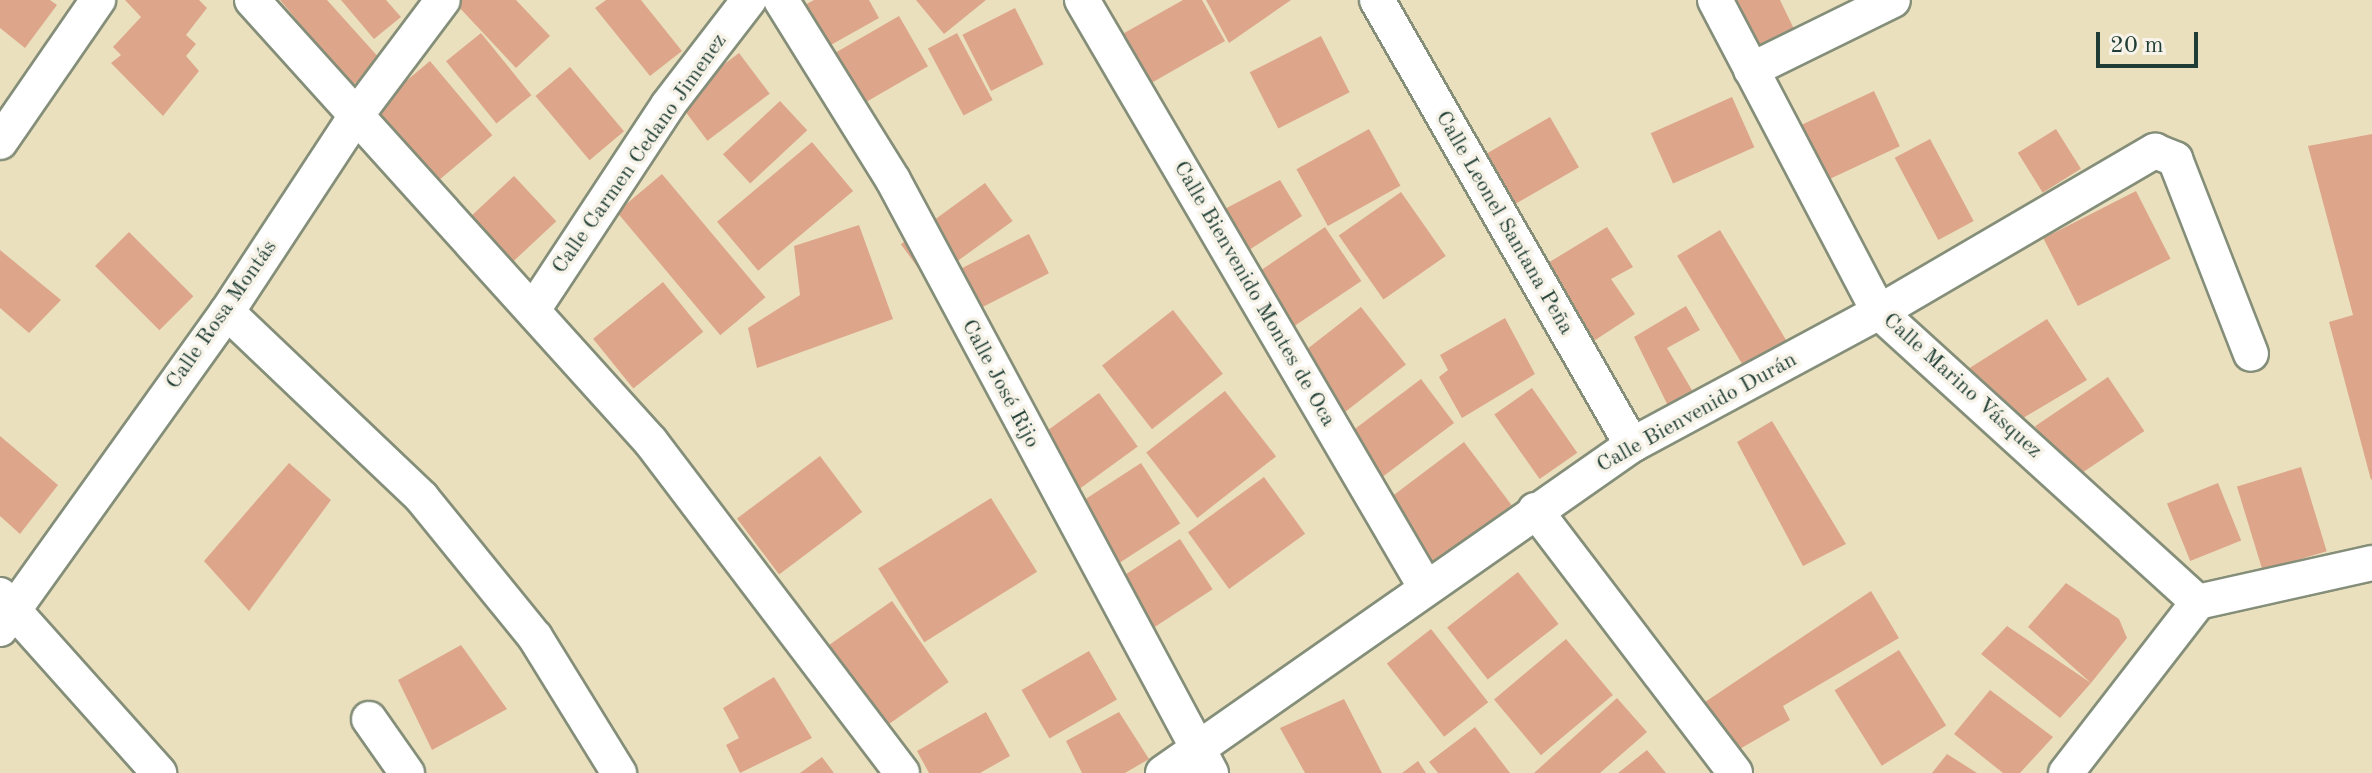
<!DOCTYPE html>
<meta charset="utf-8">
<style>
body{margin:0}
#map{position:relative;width:2372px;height:773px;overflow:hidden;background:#eae0be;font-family:"Old Standard TT",serif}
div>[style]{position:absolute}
.building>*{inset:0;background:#dda68b;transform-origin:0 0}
.roads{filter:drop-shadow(2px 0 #848e79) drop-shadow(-2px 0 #848e79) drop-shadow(0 2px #848e79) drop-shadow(0 -2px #848e79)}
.street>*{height:34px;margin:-17px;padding:0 17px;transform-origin:17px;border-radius:17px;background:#fff}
span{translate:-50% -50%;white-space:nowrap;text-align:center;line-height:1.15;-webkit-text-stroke:7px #f7f3e8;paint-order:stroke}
.street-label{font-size:22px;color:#1f3d34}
.scale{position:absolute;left:2096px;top:32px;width:102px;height:36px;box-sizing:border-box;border:4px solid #1f3d34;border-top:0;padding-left:10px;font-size:24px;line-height:28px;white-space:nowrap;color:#1f3d34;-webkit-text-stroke:6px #f7f3e8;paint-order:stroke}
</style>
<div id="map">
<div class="building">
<i style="clip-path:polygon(0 0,50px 0,57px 5px,25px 48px,0 28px)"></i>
<i style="clip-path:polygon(125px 0,199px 0,207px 8px,186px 35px,196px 44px,186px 56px,199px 71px,163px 116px,111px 63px,121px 55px,113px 47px,141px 17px)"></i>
<i style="clip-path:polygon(280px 0,327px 0,381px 60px,352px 86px)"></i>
<i style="clip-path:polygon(341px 0,386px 0,401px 17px,374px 39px)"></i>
<i style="clip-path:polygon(462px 0,516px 0,550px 36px,516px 68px,457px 5px)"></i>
<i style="clip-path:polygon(606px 0,641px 0,682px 51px,650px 76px,595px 8px)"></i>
<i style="clip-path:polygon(814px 0,869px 0,879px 18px,804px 60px,781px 18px)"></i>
<i style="clip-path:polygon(916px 0,986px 0,944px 34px)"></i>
<i style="clip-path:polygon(1183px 0,1202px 0,1225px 41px,1139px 90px,1110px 41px)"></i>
<i style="clip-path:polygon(1206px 0,1291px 0,1229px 43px)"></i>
<i style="clip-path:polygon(1729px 0,1780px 0,1796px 33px,1755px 53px)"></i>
<i style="left:1015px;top:8px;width:63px;height:59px;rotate:63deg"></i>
<i style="left:899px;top:16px;width:58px;height:100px;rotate:60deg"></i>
<i style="left:481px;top:33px;width:80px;height:45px;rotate:51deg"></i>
<i style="left:957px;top:33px;width:76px;height:33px;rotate:62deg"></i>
<i style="left:1321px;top:36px;width:63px;height:80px;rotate:63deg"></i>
<i style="left:739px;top:53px;width:51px;height:78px;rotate:53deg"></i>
<i style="left:430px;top:61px;width:97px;height:75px;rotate:50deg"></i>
<i style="left:570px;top:67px;width:84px;height:45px;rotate:50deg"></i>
<i style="left:1874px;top:91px;width:61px;height:88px;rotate:65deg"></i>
<i style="left:1732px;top:97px;width:55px;height:89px;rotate:66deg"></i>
<i style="left:780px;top:101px;width:40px;height:78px;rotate:47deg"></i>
<i style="left:1550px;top:117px;width:58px;height:75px;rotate:60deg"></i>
<i style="left:1369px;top:129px;width:65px;height:83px;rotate:61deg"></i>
<i style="left:2056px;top:129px;width:47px;height:45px;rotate:58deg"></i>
<i style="clip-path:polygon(2372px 134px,2372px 479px,2371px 480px,2329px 322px,2353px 315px,2308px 146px)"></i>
<i style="left:1930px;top:139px;width:93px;height:40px;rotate:62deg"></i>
<i style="left:812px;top:142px;width:64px;height:124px;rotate:50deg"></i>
<i style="left:662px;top:174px;width:161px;height:59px;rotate:50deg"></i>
<i style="left:514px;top:176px;width:62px;height:63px;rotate:47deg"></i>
<i style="clip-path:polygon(1280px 180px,1302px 216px,1238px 257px,1217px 213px)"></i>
<i style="left:985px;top:183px;width:47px;height:104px;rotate:54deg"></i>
<i style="left:2136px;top:191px;width:76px;height:104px;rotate:63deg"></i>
<i style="left:1401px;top:192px;width:78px;height:76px;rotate:55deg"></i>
<i style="clip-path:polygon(859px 225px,893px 319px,757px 368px,748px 328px,800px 295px,794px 246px)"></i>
<i style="left:1325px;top:227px;width:65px;height:87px;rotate:56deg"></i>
<i style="clip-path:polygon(1607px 227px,1633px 267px,1611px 279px,1635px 314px,1583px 348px,1543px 266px)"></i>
<i style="left:1720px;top:230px;width:135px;height:50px;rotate:59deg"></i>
<i style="left:129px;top:232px;width:91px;height:48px;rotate:45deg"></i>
<i style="left:1029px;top:234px;width:44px;height:86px;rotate:63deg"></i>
<i style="clip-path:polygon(0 250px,61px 300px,29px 333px,0 308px)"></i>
<i style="left:663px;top:282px;width:64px;height:90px;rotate:51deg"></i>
<i style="clip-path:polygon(1686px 306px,1700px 330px,1667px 348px,1699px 402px,1673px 416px,1634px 337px)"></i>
<i style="left:1361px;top:307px;width:73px;height:80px;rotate:52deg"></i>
<i style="left:1173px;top:310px;width:81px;height:90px;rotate:52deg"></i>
<i style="clip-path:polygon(1505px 318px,1535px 374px,1462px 418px,1439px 377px,1448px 370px,1440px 355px)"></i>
<i style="clip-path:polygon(2047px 319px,2087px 380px,2013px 424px,1995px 393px,1986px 399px,1968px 369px)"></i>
<i style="left:2108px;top:377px;width:65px;height:88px;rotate:56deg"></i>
<i style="left:1421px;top:379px;width:55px;height:97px;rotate:53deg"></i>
<i style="left:1532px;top:388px;width:79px;height:46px;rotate:55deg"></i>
<i style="left:1225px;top:391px;width:83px;height:100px;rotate:52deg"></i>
<i style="left:1099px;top:393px;width:66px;height:94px;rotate:54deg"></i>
<i style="clip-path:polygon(1772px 421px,1846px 544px,1803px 566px,1737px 442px)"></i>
<i style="clip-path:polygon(0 436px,58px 485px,20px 534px,0 516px)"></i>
<i style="left:1464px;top:442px;width:79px;height:97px;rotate:53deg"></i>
<i style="left:820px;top:456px;width:70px;height:104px;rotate:53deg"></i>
<i style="clip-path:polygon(289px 463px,331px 500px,249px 611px,204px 561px)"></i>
<i style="left:1141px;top:463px;width:72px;height:92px;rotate:57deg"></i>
<i style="left:2301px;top:467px;width:88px;height:67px;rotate:73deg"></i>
<i style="left:1264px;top:477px;width:70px;height:94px;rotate:54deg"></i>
<i style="left:2218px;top:483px;width:62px;height:55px;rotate:68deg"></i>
<i style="left:991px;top:498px;width:87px;height:133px;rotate:58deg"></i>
<i style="left:1180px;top:539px;width:60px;height:87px;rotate:57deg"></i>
<i style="left:1518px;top:572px;width:66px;height:90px;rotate:52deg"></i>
<i style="clip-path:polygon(2066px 583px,2119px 619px,2127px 638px,2091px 683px,2060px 718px,1981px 654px,2007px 626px,2091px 683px,2028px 627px)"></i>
<i style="clip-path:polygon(1871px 591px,1899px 638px,1783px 706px,1790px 720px,1731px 754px,1702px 704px)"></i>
<i style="left:892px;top:601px;width:99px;height:83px;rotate:55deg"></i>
<i style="left:1431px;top:629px;width:93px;height:56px;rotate:52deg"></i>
<i style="left:1566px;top:639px;width:73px;height:94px;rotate:50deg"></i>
<i style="clip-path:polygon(461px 645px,507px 709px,432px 750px,398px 680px)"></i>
<i style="left:1899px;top:650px;width:89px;height:76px;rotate:58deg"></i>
<i style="left:1089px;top:651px;width:56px;height:78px;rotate:60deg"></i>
<i style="clip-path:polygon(774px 677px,812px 738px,740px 773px,726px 745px,739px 738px,723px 708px)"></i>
<i style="clip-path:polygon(1990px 690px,2053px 737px,2020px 773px,2003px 773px,1954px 734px)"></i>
<i style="clip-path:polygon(1617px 698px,1647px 732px,1600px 773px,1534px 773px)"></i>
<i style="clip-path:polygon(1344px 699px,1382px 773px,1305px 773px,1280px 728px)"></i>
<i style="clip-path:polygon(986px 712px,1010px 756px,980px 773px,929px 773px,917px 751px)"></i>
<i style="clip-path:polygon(1119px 712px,1149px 759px,1125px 773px,1082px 773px,1066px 741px)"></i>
<i style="clip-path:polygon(1475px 727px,1510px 773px,1438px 773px,1429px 762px)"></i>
<i style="clip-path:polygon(1647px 750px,1666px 773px,1618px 773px)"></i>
<i style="clip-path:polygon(1947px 754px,1977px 773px,1932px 773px)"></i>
<i style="clip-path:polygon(822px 757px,834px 773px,800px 773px)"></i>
<i style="clip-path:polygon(1418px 761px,1426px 773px,1402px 773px)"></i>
</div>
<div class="roads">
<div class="street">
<i style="left:252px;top:0;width:595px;rotate:47.93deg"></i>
<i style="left:651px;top:442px;width:415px;rotate:52.8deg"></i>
<i style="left:781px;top:0;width:212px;rotate:58.1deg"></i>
<i style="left:893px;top:180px;width:673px;rotate:61.8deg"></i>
<i style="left:1082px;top:0;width:681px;rotate:59.67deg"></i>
<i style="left:1377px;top:0;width:513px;rotate:60.19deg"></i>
<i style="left:1715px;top:0;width:352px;rotate:62.3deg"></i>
<i style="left:1879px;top:312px;width:431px;rotate:42.3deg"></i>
<i style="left:1751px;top:70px;width:158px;rotate:-26.2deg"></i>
<i style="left:0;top:142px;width:173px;rotate:-55.4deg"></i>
<i style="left:533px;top:310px;width:245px;rotate:-56.6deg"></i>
<i style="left:668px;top:105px;width:133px;rotate:-52.4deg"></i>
<i style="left:227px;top:312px;width:269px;rotate:43.6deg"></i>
<i style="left:422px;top:498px;width:179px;rotate:50.9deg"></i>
<i style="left:535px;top:637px;width:160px;rotate:58.3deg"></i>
<i style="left:1535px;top:510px;width:330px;rotate:52.7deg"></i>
<i style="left:0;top:595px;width:239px;rotate:48.2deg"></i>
<i style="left:0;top:629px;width:390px;rotate:-54.4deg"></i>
<i style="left:227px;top:312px;width:233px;rotate:-56.7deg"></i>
<i style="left:355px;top:117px;width:146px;rotate:-53.1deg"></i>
<i style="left:369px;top:719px;width:66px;rotate:54.9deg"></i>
<i style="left:1163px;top:773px;width:572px;rotate:-34.97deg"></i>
<i style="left:1632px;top:445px;width:281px;rotate:-28.3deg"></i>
<i style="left:1879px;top:312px;width:320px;rotate:-30.3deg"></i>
<i style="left:2155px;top:151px;width:22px;rotate:22deg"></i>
<i style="left:2175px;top:159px;width:209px;rotate:68.7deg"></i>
<i style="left:2066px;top:773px;width:216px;rotate:-52.3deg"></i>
<i style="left:2198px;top:602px;width:178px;rotate:-12.6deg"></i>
</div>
</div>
<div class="street-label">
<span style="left:640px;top:154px;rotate:-55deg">Calle Carmen Cedano Jimenez</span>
<span style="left:1504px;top:223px;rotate:60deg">Calle Leonel Santana Peña</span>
<span style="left:1254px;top:294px;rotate:60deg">Calle Bienvenido Montes de Oca</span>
<span style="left:222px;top:315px;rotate:-55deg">Calle Rosa Montás</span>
<span style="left:1000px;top:384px;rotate:62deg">Calle José Rijo</span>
<span style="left:1962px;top:386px;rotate:42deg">Calle Marino Vásquez</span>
<span style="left:1697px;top:413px;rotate:-29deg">Calle Bienvenido Durán</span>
</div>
<div class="scale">20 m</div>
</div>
